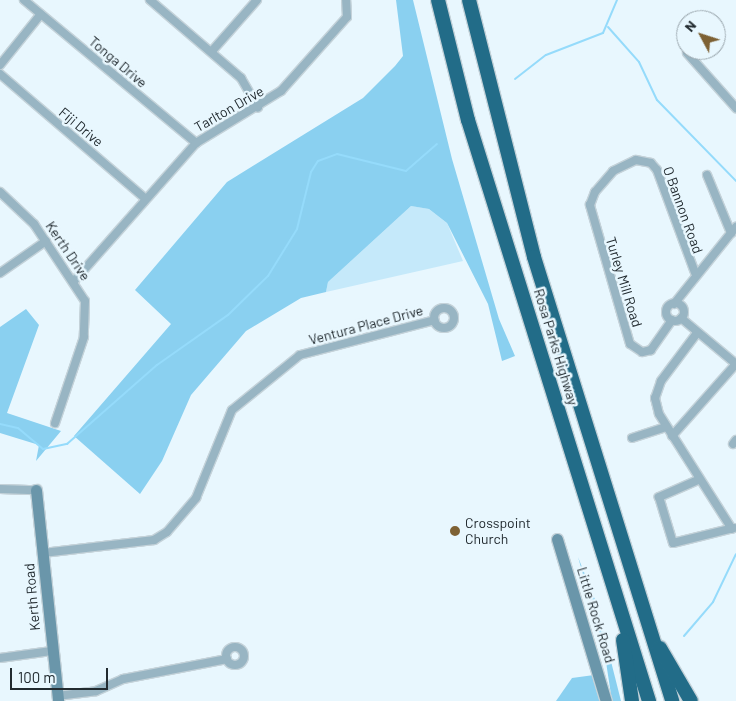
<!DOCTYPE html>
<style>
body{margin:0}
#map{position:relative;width:736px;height:701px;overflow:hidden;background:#e8f7fe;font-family:Barlow,sans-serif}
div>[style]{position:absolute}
.green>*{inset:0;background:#c5e9fa}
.forest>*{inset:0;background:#8ad0f0}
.stream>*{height:2px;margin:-1px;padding:0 1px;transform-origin:1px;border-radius:1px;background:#95dbfb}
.roads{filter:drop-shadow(1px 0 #c4d2d9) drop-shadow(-1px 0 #c4d2d9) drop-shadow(0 1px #c4d2d9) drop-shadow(0 -1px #c4d2d9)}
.street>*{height:8px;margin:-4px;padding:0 4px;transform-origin:4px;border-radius:4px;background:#98b5c3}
.street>.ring{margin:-4px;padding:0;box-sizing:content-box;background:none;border:8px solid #98b5c3;border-radius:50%}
.secondary>*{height:11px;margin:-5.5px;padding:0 5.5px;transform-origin:5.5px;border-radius:5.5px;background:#6a96aa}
.highway>*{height:14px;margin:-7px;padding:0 7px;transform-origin:7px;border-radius:7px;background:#226c88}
.dots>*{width:14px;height:14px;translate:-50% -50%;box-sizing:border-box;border:2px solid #e8f7fe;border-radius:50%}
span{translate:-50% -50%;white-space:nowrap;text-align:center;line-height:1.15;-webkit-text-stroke:5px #e8f7fe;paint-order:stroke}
.street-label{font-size:14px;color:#222b30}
.poi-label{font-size:14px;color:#222b30}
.left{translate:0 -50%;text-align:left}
.north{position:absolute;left:676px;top:10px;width:50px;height:50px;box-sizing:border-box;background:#e8f7fe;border:1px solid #99a5ac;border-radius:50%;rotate:310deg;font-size:14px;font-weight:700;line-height:20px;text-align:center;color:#222b30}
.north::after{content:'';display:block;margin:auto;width:18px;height:22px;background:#7d6134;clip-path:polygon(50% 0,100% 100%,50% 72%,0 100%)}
.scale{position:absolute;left:10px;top:668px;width:98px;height:22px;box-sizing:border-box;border:2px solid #222b30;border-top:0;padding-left:6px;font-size:15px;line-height:18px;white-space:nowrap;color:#222b30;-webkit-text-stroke:4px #e8f7fe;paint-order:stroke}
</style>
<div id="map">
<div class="green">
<i style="clip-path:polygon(411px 206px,429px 209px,447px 223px,463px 261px,326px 292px,328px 282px)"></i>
</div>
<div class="forest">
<i style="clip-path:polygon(396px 0,413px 0,452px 159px,499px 319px,515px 356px,502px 361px,488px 304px,447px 223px,429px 209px,411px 206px,328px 282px,326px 292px,301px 298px,246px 331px,191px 395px,162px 461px,140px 494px,74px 436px,171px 324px,135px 290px,227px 182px,363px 98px,395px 66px,403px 56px)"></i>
<i style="clip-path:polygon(26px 309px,39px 325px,7px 413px,61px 431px,36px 461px,39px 445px,0 433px,0 327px)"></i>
<i style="clip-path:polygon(578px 557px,596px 602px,621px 701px,612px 701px,604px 649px)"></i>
<i style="clip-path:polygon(594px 675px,601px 701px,556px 701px,572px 678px)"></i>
</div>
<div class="stream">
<i style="left:608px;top:27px;width:47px;rotate:48.5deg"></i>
<i style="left:639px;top:62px;width:42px;rotate:64.7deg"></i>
<i style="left:657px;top:100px;width:113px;rotate:45.7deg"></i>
<i style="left:515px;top:79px;width:39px;rotate:-38deg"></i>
<i style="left:546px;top:55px;width:61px;rotate:-21.1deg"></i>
<i style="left:603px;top:33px;width:36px;rotate:-67deg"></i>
<i style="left:0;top:424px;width:18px;rotate:13deg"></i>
<i style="left:18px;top:428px;width:33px;rotate:40deg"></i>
<i style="left:43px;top:449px;width:25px;rotate:-12deg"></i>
<i style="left:67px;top:444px;width:120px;rotate:-41.3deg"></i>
<i style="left:157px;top:365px;width:87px;rotate:-35.2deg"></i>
<i style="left:228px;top:315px;width:56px;rotate:-44.3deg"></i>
<i style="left:268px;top:276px;width:55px;rotate:-58.3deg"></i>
<i style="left:297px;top:229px;width:59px;rotate:-76.2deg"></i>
<i style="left:311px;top:172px;width:13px;rotate:-58deg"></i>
<i style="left:318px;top:161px;width:20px;rotate:-20deg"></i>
<i style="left:337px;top:154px;width:71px;rotate:13.8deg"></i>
<i style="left:406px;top:171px;width:41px;rotate:-41.1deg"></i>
<i style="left:684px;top:636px;width:45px;rotate:-49.5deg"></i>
<i style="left:713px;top:602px;width:53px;rotate:-64.4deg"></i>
</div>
<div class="roads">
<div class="street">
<i style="left:24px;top:0;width:224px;rotate:39.7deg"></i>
<i style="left:150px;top:0;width:120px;rotate:40.6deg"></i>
<i style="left:241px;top:78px;width:34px;rotate:60deg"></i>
<i style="left:212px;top:51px;width:68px;rotate:-48.6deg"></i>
<i style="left:687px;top:53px;width:74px;rotate:48.3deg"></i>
<i style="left:0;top:65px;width:65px;rotate:-51.2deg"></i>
<i style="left:0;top:74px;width:192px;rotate:40.6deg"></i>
<i style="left:707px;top:175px;width:63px;rotate:67.5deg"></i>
<i style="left:0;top:192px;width:47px;rotate:43.3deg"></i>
<i style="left:34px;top:224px;width:92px;rotate:56.5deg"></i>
<i style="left:85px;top:301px;width:36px;rotate:92deg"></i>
<i style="left:84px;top:337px;width:91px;rotate:108.6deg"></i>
<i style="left:0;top:273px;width:56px;rotate:-34.8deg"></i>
<i style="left:74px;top:281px;width:184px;rotate:-48.5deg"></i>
<i style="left:196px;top:143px;width:100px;rotate:-31.5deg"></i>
<i style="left:281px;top:91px;width:99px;rotate:-48.3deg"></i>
<i style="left:347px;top:17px;width:17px;rotate:-93deg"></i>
<i class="ring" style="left:666px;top:303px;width:10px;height:10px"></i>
<i style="left:674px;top:304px;width:99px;rotate:-51.2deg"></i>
<i class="ring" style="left:434px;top:308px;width:12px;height:12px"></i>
<i style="left:681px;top:318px;width:72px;rotate:39.9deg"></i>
<i style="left:672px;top:320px;width:37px;rotate:125deg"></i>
<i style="left:651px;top:350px;width:9px;rotate:167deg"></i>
<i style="left:642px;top:352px;width:14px;rotate:-146deg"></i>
<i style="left:630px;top:344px;width:145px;rotate:-106.1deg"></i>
<i style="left:590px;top:205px;width:14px;rotate:-69deg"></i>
<i style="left:595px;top:192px;width:28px;rotate:-49deg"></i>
<i style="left:613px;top:171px;width:25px;rotate:-26deg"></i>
<i style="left:636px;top:160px;width:15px;rotate:11deg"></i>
<i style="left:651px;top:163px;width:9px;rotate:49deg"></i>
<i style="left:657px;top:170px;width:110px;rotate:69.7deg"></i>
<i style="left:697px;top:333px;width:60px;rotate:126.9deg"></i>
<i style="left:661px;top:381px;width:18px;rotate:109deg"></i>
<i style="left:655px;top:398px;width:16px;rotate:76deg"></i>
<i style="left:659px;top:414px;width:136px;rotate:57.6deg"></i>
<i style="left:672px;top:436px;width:96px;rotate:-48.4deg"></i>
<i style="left:632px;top:438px;width:36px;rotate:-18deg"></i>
<i style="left:733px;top:444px;width:5px;rotate:-53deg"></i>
<i style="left:698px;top:480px;width:43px;rotate:156.4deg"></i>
<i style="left:659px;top:497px;width:48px;rotate:73.1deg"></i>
<i style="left:673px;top:543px;width:63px;rotate:-13.8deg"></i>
<i style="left:0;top:489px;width:36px;rotate:2deg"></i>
<i style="left:43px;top:553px;width:112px;rotate:-6.7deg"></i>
<i style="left:154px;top:540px;width:15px;rotate:-32deg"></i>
<i style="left:167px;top:532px;width:45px;rotate:-49.5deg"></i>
<i style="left:196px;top:498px;width:95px;rotate:-67.8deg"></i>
<i style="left:232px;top:410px;width:87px;rotate:-39deg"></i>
<i style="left:300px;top:355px;width:139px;rotate:-14.5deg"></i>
<i class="ring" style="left:226px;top:647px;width:10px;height:10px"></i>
<i style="left:0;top:658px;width:52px;rotate:-7.7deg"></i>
<i style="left:57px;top:696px;width:39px;rotate:-7deg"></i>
<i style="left:96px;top:691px;width:30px;rotate:-24deg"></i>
<i style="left:123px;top:679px;width:106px;rotate:-10.9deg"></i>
</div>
<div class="secondary">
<i style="left:36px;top:490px;width:212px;rotate:84deg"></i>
<i style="left:557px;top:539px;width:169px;rotate:73.2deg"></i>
</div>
<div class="highway">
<i style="left:438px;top:0;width:124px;rotate:76deg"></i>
<i style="left:468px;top:120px;width:609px;rotate:72.7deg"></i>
<i style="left:469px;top:0;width:265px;rotate:75.8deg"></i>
<i style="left:534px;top:257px;width:465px;rotate:72.7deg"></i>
<i style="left:623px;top:640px;width:62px;rotate:81.6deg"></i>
<i style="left:660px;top:648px;width:61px;rotate:59.7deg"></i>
</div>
</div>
<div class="dots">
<i style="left:455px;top:531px;background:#7d6134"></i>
</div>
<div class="street-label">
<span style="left:118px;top:62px;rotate:40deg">Tonga Drive</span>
<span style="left:229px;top:109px;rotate:-30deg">Tarlton Drive</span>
<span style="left:81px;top:127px;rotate:40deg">Fiji Drive</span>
<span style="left:683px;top:210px;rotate:70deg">O Bannon Road</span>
<span style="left:68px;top:251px;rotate:56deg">Kerth Drive</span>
<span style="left:624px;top:282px;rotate:73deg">Turley Mill Road</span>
<span style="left:366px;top:325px;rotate:-15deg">Ventura Place Drive</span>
<span style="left:556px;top:347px;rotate:73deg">Rosa Parks Highway</span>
<span style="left:32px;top:597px;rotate:-95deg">Kerth Road</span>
<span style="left:596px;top:615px;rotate:73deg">Little Rock Road</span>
</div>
<div class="poi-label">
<span class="left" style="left:465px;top:531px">Crosspoint<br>Church</span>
</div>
<div class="north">N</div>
<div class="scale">100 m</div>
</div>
